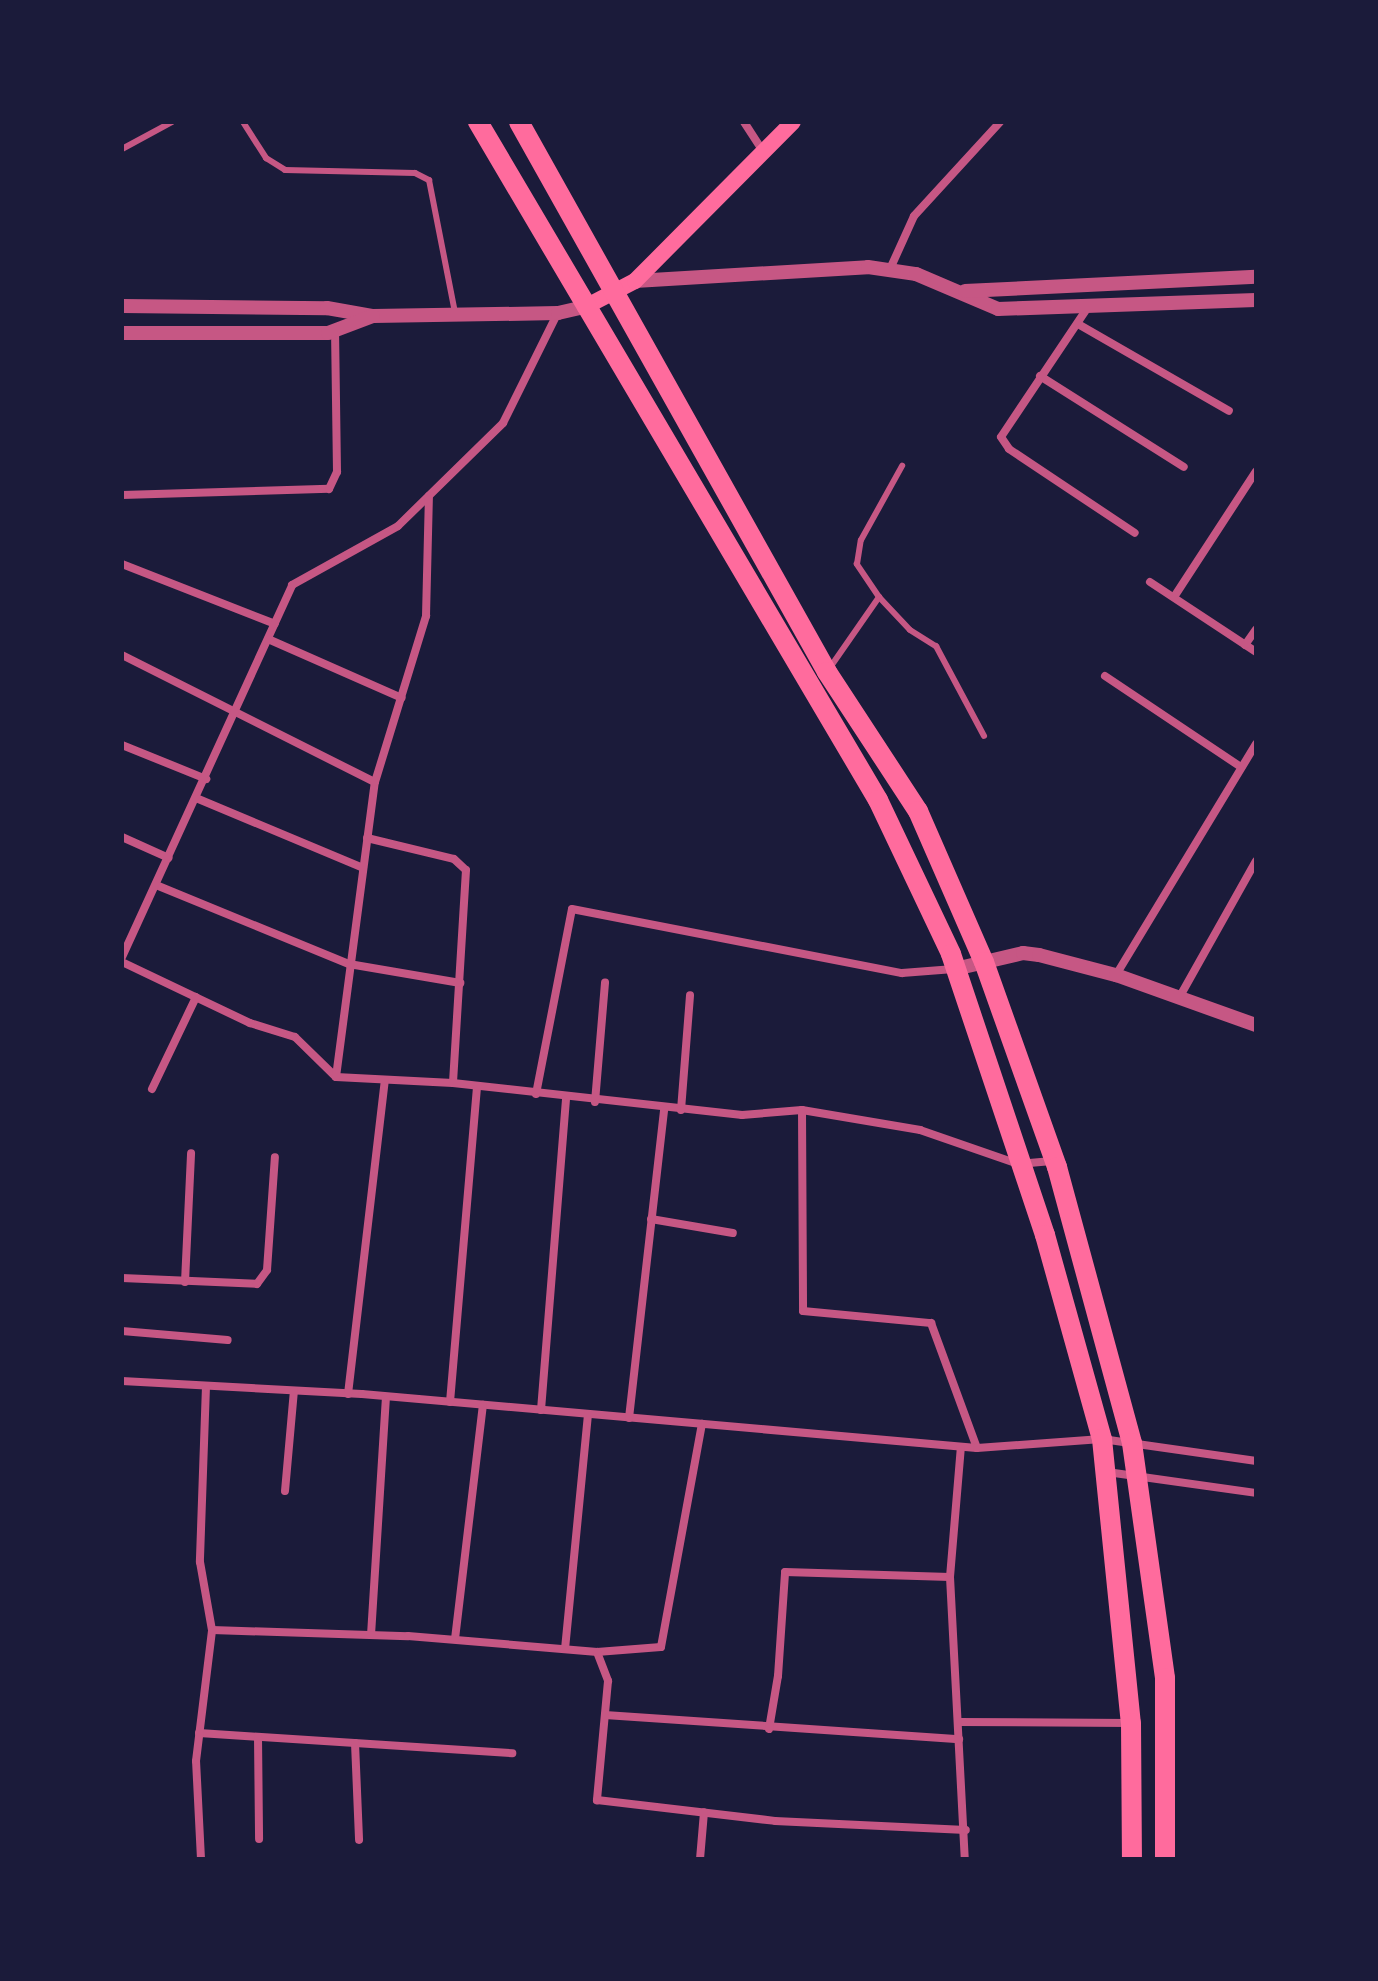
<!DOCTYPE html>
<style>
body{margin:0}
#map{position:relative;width:1378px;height:1981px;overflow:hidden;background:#1b1b3a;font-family:Manrope,sans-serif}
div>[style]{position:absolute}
.service>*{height:6px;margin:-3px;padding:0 3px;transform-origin:3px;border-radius:3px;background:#c65784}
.minor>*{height:8px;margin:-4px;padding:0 4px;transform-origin:4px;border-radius:4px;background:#c65784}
.tertiary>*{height:14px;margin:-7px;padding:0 7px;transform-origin:7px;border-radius:7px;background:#c65784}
.secondary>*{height:16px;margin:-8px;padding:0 8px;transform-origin:8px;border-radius:8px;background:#ff6b9d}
.primary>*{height:20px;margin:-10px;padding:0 10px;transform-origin:10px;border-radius:10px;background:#ff6b9d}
span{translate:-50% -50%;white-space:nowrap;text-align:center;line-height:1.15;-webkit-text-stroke:7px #1b1b3a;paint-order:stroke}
.frame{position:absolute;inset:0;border:124px solid #1b1b3a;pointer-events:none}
</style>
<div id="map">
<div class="service">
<i style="left:243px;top:122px;width:43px;rotate:57.4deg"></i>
<i style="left:266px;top:158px;width:22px;rotate:32deg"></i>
<i style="left:285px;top:170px;width:130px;rotate:1.3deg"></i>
<i style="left:415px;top:173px;width:16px;rotate:27deg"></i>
<i style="left:429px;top:180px;width:136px;rotate:78.9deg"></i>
<i style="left:122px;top:149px;width:57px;rotate:-28.4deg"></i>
<i style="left:879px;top:597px;width:45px;rotate:46.8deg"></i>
<i style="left:910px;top:630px;width:31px;rotate:32deg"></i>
<i style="left:936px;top:646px;width:102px;rotate:61.9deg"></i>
<i style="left:829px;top:669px;width:88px;rotate:-55.2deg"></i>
<i style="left:879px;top:597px;width:40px;rotate:-124deg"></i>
<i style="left:857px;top:564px;width:24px;rotate:-81deg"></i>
<i style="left:861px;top:540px;width:85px;rotate:-61deg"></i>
</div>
<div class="minor">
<i style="left:744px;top:122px;width:35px;rotate:57deg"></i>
<i style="left:890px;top:269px;width:58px;rotate:-65.6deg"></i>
<i style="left:914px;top:216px;width:127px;rotate:-47.5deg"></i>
<i style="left:1088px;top:307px;width:156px;rotate:123.8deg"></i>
<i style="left:1001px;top:437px;width:14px;rotate:56deg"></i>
<i style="left:1009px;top:449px;width:151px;rotate:33.7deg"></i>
<i style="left:1078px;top:324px;width:174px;rotate:29.9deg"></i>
<i style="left:1040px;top:376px;width:170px;rotate:32.3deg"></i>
<i style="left:122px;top:495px;width:207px;rotate:-1.7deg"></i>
<i style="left:329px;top:489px;width:19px;rotate:-65deg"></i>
<i style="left:337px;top:472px;width:140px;rotate:-90.8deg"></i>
<i style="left:122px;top:564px;width:164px;rotate:21.4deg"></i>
<i style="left:1150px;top:582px;width:127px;rotate:33.4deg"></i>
<i style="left:1174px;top:597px;width:150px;rotate:-56.9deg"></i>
<i style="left:268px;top:639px;width:146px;rotate:23.8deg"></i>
<i style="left:1245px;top:645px;width:19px;rotate:-55deg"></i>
<i style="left:122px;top:655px;width:283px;rotate:26.7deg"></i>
<i style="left:1105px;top:676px;width:164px;rotate:33.8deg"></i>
<i style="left:122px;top:745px;width:91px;rotate:22deg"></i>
<i style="left:196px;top:798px;width:181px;rotate:22.7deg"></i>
<i style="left:122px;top:837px;width:51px;rotate:24.1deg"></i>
<i style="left:367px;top:838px;width:89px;rotate:13.6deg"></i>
<i style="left:454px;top:859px;width:16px;rotate:43deg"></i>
<i style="left:466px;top:870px;width:213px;rotate:93.5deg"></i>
<i style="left:156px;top:885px;width:209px;rotate:22.3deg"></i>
<i style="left:349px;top:964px;width:113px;rotate:9.7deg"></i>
<i style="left:122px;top:957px;width:409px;rotate:-65.4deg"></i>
<i style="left:292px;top:585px;width:121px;rotate:-29.1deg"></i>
<i style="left:398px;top:526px;width:147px;rotate:-44.4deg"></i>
<i style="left:503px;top:423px;width:122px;rotate:-63.6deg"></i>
<i style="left:122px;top:962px;width:142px;rotate:25.5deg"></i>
<i style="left:250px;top:1023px;width:47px;rotate:17.3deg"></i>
<i style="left:295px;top:1037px;width:57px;rotate:44.3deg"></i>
<i style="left:336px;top:1077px;width:117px;rotate:2.9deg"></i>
<i style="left:453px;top:1083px;width:291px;rotate:6.3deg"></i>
<i style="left:742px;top:1115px;width:60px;rotate:-4.8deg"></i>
<i style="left:802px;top:1110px;width:120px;rotate:9.6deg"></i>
<i style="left:920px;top:1130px;width:104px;rotate:19.1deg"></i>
<i style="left:1018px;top:1164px;width:37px;rotate:-5deg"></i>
<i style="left:1116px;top:975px;width:270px;rotate:-58.8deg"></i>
<i style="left:1179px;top:998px;width:157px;rotate:-60.7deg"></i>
<i style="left:336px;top:1077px;width:298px;rotate:-82.5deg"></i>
<i style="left:375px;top:782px;width:174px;rotate:-72.9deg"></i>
<i style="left:426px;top:616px;width:120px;rotate:-88.6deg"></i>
<i style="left:152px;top:1089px;width:102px;rotate:-64.4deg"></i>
<i style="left:536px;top:1094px;width:188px;rotate:-79deg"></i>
<i style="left:572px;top:909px;width:336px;rotate:11deg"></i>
<i style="left:902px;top:973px;width:52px;rotate:-4.4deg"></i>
<i style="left:595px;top:1102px;width:120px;rotate:-85.2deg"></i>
<i style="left:681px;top:1110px;width:115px;rotate:-85.5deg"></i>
<i style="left:802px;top:1110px;width:201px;rotate:89.7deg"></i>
<i style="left:803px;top:1311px;width:129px;rotate:5.4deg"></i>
<i style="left:931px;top:1323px;width:133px;rotate:69.8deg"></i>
<i style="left:651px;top:1219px;width:83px;rotate:9.7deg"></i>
<i style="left:122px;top:1278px;width:135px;rotate:2.5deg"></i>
<i style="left:257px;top:1284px;width:17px;rotate:-54deg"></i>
<i style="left:267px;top:1270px;width:113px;rotate:-86deg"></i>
<i style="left:185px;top:1282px;width:129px;rotate:-87.3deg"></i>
<i style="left:122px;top:1331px;width:106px;rotate:4.9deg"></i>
<i style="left:122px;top:1381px;width:240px;rotate:3.1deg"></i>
<i style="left:362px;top:1394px;width:617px;rotate:5.02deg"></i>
<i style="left:977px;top:1448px;width:125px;rotate:-4.1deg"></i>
<i style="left:1102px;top:1439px;width:156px;rotate:8.1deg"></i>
<i style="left:206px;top:1386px;width:176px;rotate:92deg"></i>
<i style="left:200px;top:1562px;width:69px;rotate:80deg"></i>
<i style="left:348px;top:1394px;width:316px;rotate:-83.3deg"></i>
<i style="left:450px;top:1402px;width:317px;rotate:-85.1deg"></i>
<i style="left:541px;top:1410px;width:313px;rotate:-85.4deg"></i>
<i style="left:629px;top:1418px;width:311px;rotate:-83.5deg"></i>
<i style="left:1107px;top:1472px;width:150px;rotate:8deg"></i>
<i style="left:285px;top:1491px;width:100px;rotate:-84.9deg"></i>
<i style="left:950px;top:1577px;width:130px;rotate:-85.2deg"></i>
<i style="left:371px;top:1635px;width:238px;rotate:-86.4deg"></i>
<i style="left:455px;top:1639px;width:236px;rotate:-83.2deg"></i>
<i style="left:565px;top:1649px;width:236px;rotate:-84.4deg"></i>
<i style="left:597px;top:1652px;width:64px;rotate:-4.5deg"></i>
<i style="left:661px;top:1647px;width:227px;rotate:-79.6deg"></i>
<i style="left:605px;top:1715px;width:355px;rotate:3.9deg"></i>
<i style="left:958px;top:1722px;width:172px;rotate:0.3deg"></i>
<i style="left:769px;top:1729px;width:54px;rotate:-80.4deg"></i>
<i style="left:778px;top:1676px;width:104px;rotate:-86.1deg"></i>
<i style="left:785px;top:1572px;width:165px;rotate:1.7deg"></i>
<i style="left:950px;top:1577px;width:282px;rotate:87deg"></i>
<i style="left:199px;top:1733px;width:314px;rotate:3.7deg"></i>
<i style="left:258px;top:1737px;width:102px;rotate:89.4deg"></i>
<i style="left:355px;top:1743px;width:97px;rotate:87.6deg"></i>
<i style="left:201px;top:1859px;width:98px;rotate:-92.9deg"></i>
<i style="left:196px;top:1761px;width:132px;rotate:-83deg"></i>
<i style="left:212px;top:1630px;width:196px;rotate:1.8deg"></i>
<i style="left:408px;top:1636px;width:190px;rotate:4.8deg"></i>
<i style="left:597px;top:1652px;width:31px;rotate:69deg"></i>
<i style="left:608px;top:1681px;width:120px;rotate:95.3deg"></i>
<i style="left:597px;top:1800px;width:179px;rotate:6.7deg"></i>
<i style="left:775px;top:1821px;width:191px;rotate:2.7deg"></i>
<i style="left:700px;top:1859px;width:47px;rotate:-85.1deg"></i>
</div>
<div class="tertiary">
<i style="left:635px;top:281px;width:233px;rotate:-3.4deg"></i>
<i style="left:868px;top:267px;width:49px;rotate:8.3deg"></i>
<i style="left:916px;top:274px;width:89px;rotate:23.1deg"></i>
<i style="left:998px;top:309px;width:258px;rotate:-2deg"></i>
<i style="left:965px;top:291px;width:291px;rotate:-2.8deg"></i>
<i style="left:122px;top:306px;width:205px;rotate:0.6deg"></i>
<i style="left:327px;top:308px;width:47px;rotate:9.9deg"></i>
<i style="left:373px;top:316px;width:185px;rotate:-0.9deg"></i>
<i style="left:558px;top:313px;width:28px;rotate:-13deg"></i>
<i style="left:122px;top:333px;width:206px"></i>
<i style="left:328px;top:333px;width:48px;rotate:-20.7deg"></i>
<i style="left:955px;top:969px;width:70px;rotate:-13.2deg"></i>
<i style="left:1023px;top:953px;width:16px;rotate:7deg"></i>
<i style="left:1039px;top:955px;width:80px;rotate:14.6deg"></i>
<i style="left:1116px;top:975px;width:149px;rotate:19.7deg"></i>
</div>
<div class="secondary">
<i style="left:585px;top:307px;width:56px;rotate:-27.5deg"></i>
<i style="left:635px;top:281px;width:224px;rotate:-45.2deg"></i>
</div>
<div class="primary">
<i style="left:478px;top:122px;width:787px;rotate:59.46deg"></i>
<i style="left:878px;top:800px;width:170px;rotate:64.6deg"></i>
<i style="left:951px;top:954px;width:296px;rotate:71.5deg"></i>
<i style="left:1045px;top:1235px;width:212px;rotate:74.4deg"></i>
<i style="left:1102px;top:1439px;width:285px;rotate:84.2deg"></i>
<i style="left:1131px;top:1723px;width:136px;rotate:89.6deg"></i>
<i style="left:519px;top:122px;width:630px;rotate:60.75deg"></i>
<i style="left:827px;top:672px;width:166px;rotate:56.8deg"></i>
<i style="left:918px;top:811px;width:165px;rotate:66.4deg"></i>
<i style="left:984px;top:962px;width:218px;rotate:70.4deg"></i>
<i style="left:1057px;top:1167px;width:286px;rotate:74.8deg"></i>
<i style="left:1132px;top:1443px;width:237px;rotate:82deg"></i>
<i style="left:1165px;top:1678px;width:181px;rotate:90deg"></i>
</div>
<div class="frame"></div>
</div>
